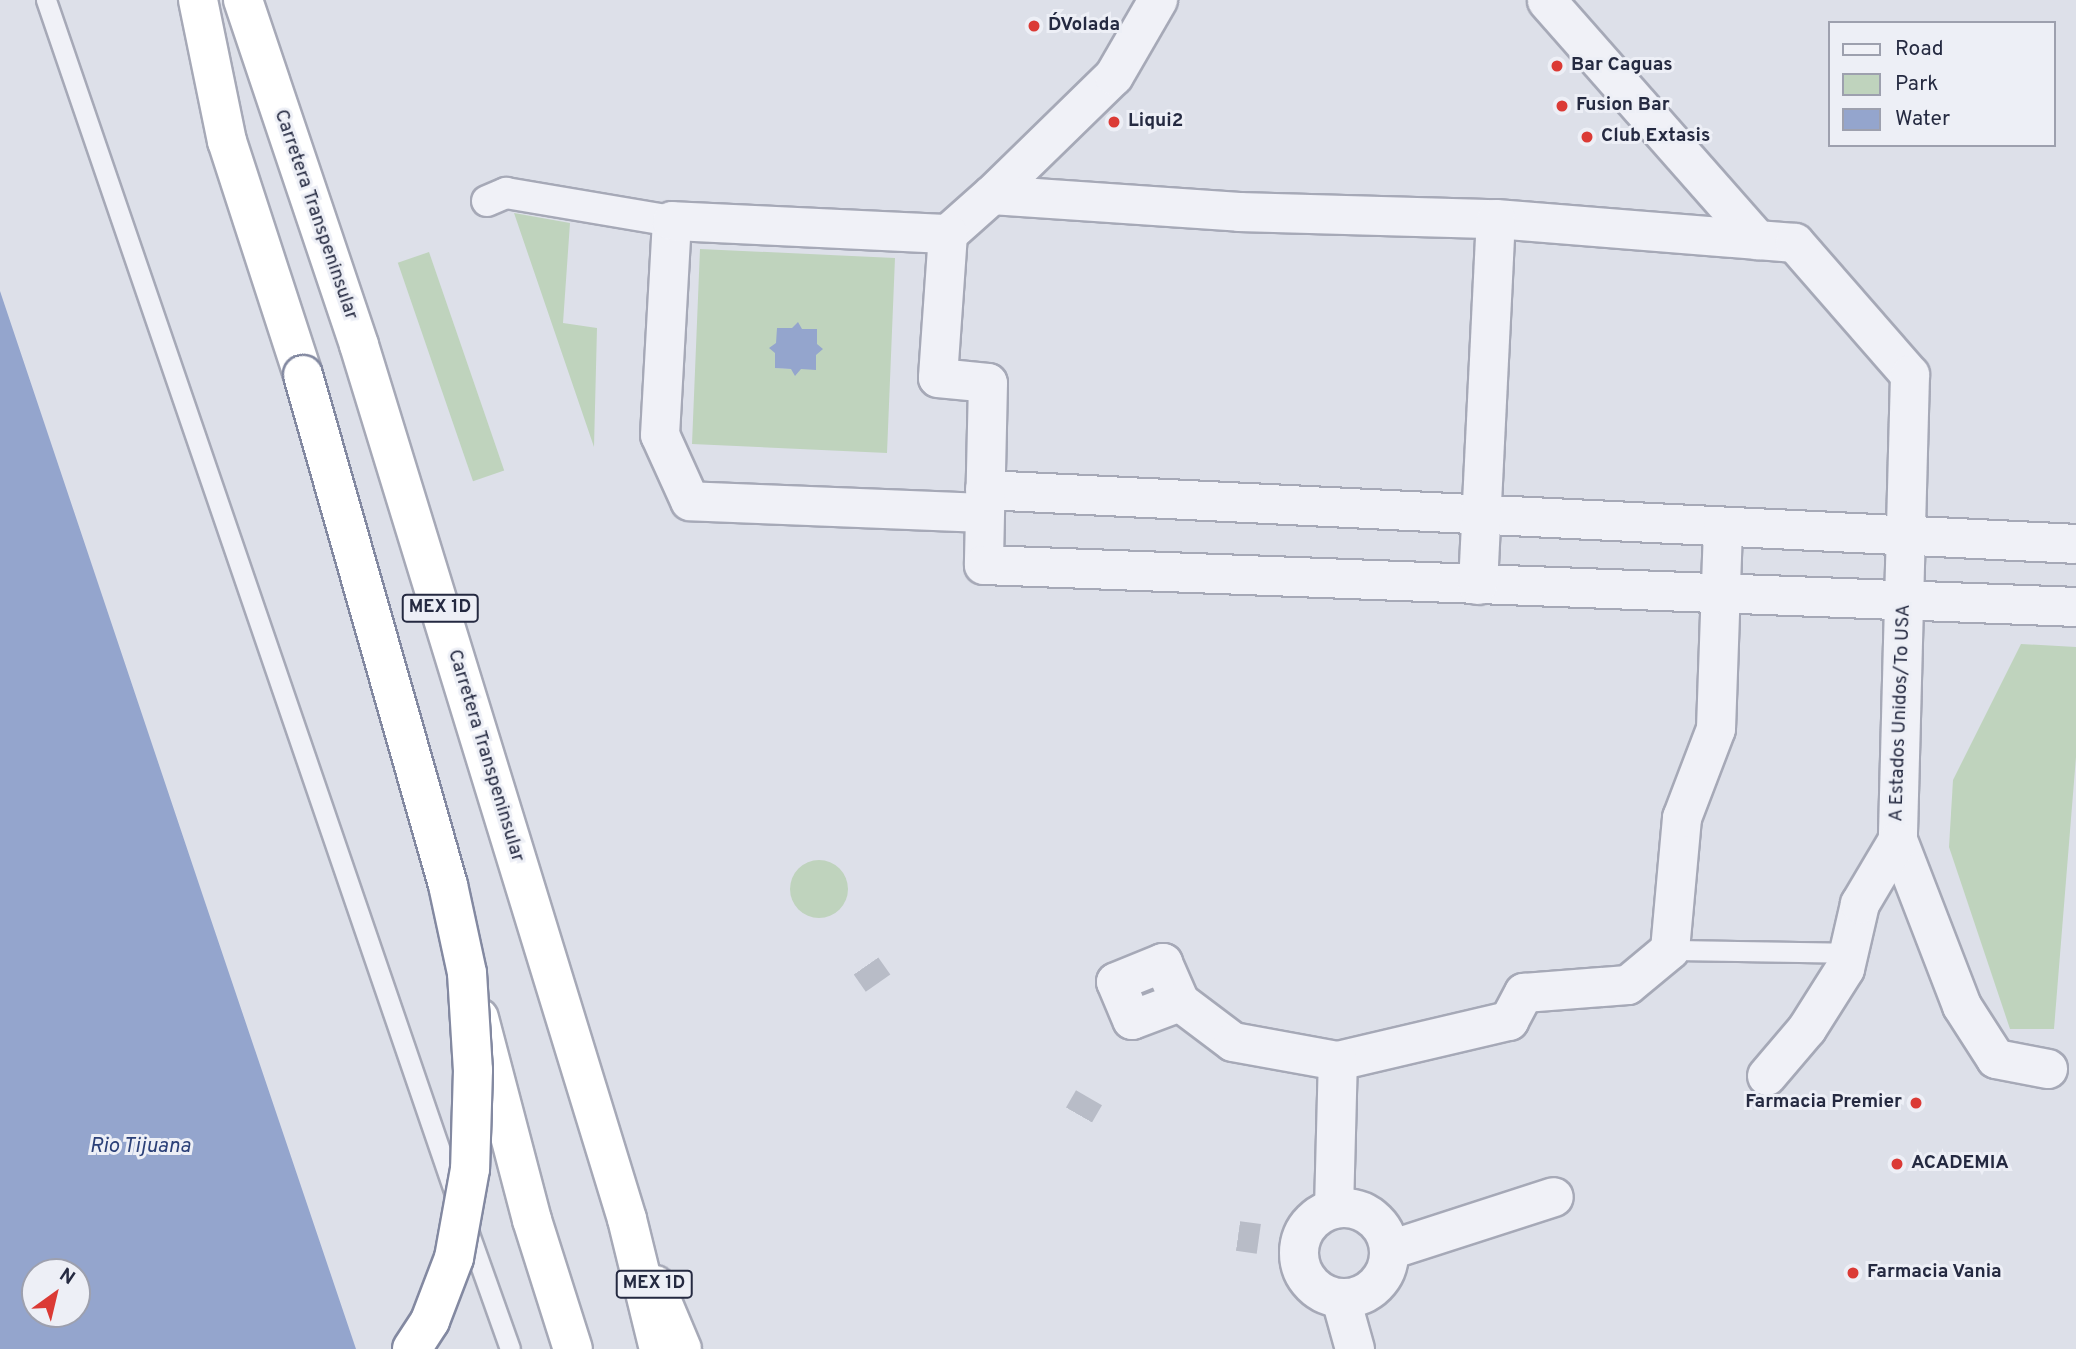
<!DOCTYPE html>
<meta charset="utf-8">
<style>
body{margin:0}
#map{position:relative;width:2076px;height:1349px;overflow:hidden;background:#dde0e9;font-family:Overpass,sans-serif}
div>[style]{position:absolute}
.green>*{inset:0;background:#bfd3bd;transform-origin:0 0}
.round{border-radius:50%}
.water>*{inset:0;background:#94a5cd}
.pedestrian-tunnel>*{height:30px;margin-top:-15px;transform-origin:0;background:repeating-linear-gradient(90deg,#b8bcc7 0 30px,transparent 0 45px)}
.roads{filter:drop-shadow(2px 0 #a6a9b7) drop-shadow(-2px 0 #a6a9b7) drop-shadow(0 2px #a6a9b7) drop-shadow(0 -2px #a6a9b7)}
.service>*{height:19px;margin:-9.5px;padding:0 9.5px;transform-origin:9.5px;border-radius:9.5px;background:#f0f1f7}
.pedestrian>*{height:30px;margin:-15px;padding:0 15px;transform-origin:15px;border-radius:15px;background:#f0f1f7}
.minor>*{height:38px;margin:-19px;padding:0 19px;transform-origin:19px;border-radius:19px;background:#f0f1f7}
.minor>.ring{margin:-19px;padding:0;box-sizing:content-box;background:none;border:38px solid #f0f1f7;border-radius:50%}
.trunk>*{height:38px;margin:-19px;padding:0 19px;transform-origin:19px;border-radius:19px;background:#fff}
.motorway>*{height:38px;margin:-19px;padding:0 19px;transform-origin:19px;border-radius:19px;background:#fff}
.bridges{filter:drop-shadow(2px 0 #8389a1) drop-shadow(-2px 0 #8389a1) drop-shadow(0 2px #8389a1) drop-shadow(0 -2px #8389a1)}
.motorway-bridge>*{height:38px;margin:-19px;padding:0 19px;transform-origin:19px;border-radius:19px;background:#fff}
.dots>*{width:19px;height:19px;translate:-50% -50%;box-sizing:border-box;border:4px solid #edeff6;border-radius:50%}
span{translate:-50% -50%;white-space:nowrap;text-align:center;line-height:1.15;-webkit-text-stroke:6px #edeff6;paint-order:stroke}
.shield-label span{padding:2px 5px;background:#edeff6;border:2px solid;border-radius:5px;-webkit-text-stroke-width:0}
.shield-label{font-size:18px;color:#252a41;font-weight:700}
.poi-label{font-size:19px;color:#252a41;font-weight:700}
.left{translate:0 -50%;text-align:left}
.right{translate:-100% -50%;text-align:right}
.street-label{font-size:19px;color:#252a41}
.water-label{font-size:21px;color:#2b4078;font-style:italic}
.legend{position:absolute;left:1828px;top:21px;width:228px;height:126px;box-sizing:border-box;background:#edeff6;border:2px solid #9da0ae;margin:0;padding:9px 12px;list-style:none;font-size:21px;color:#252a41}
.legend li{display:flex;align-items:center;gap:14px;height:35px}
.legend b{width:35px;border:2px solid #9da0ae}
.north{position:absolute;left:21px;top:1258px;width:70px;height:70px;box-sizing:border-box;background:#edeff6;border:2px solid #9da0ae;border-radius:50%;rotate:34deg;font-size:19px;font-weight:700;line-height:28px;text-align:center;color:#252a41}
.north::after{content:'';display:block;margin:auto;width:24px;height:32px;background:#db3a35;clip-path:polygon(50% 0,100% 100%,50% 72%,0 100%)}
</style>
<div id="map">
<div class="green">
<i style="clip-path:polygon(514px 213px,570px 223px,563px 323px,597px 328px,594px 447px)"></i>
<i style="clip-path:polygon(evenodd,700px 249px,895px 258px,887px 453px,692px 444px,700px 249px,793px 329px,817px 344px,800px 369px,775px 368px,776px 343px,793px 329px)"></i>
<i style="left:429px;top:252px;width:231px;height:33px;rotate:71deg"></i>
<i style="clip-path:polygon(2021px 644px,2076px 647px,2076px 757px,2054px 1029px,2010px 1029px,1949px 847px,1953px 780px)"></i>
<i class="round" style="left:790px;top:860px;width:58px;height:58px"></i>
</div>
<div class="water">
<i style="clip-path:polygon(evenodd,0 291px,205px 902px,356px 1349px,0 1349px,0 291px,35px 1272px,77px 1272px,77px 1314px,35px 1314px,35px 1272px)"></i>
<i style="clip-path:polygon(798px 322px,802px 329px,817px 329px,817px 344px,823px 349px,816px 355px,816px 370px,801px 369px,795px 376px,791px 369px,775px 368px,775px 353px,769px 348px,776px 343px,777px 328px,792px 328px)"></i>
</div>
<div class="pedestrian-tunnel">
<i style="left:866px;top:966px;width:21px;rotate:55deg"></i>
<i style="left:1079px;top:1115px;width:20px;rotate:-60deg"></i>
<i style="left:1238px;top:1236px;width:21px;rotate:8deg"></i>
</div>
<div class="roads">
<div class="service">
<i style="left:46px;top:0;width:1268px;rotate:71.09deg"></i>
<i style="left:1670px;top:950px;width:181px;rotate:0.9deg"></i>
<i style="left:467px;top:1228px;width:128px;rotate:70.4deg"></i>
</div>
<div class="pedestrian">
<i style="left:487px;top:201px;width:21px;rotate:-23deg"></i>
<i style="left:506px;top:193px;width:168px;rotate:9.6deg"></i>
</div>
<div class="minor">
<i style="left:1547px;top:1px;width:319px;rotate:48.6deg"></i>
<i style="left:992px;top:195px;width:170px;rotate:-44.3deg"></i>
<i style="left:1114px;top:76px;width:88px;rotate:-59.9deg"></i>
<i style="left:948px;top:234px;width:59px;rotate:-41.6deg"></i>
<i style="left:992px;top:195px;width:248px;rotate:3.9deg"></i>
<i style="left:1239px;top:212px;width:257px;rotate:1.6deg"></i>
<i style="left:1496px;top:219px;width:300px;rotate:4.6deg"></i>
<i style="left:1795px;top:243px;width:175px;rotate:48.9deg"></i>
<i style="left:1910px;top:375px;width:465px;rotate:91.5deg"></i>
<i style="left:1898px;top:840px;width:178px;rotate:68.9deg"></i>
<i style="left:1962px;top:1006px;width:63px;rotate:57.3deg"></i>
<i style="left:1996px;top:1059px;width:53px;rotate:10.9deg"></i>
<i style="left:985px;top:490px;width:1092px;rotate:2.83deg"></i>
<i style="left:984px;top:513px;width:294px;rotate:-177.7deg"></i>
<i style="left:690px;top:501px;width:72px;rotate:-114.4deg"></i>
<i style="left:660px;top:435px;width:214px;rotate:-86.8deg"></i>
<i style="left:672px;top:221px;width:276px;rotate:2.7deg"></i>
<i style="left:948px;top:234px;width:144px;rotate:94deg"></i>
<i style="left:938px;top:378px;width:50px;rotate:5.7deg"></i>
<i style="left:988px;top:383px;width:182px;rotate:91.3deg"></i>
<i style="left:984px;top:565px;width:1093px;rotate:2.2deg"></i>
<i style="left:1478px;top:585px;width:366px;rotate:-87.2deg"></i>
<i style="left:1180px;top:1002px;width:51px;rotate:159.4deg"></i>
<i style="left:1132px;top:1020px;width:41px;rotate:-112.8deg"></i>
<i style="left:1116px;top:982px;width:51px;rotate:-22deg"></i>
<i style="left:1163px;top:963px;width:43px;rotate:66.4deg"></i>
<i style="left:1180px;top:1002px;width:66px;rotate:37deg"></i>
<i style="left:1233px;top:1042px;width:107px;rotate:10.3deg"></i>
<i style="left:1338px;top:1061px;width:176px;rotate:-13.2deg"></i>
<i style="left:1509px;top:1021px;width:32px;rotate:-62deg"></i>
<i style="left:1524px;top:993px;width:104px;rotate:-4.4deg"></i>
<i style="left:1628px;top:985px;width:55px;rotate:-39.8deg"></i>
<i style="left:1670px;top:950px;width:133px;rotate:-84.8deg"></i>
<i style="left:1682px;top:818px;width:95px;rotate:-69.1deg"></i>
<i style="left:1716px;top:729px;width:202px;rotate:-88deg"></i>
<i style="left:1767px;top:1076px;width:62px;rotate:-49.6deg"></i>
<i style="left:1807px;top:1029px;width:71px;rotate:-57.7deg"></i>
<i style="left:1845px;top:969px;width:67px;rotate:-77deg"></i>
<i style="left:1860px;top:904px;width:74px;rotate:-59.3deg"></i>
<i class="ring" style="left:1299px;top:1208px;width:52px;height:52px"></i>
<i style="left:1334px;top:1209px;width:148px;rotate:-88.5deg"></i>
<i style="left:1390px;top:1250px;width:172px;rotate:-17.9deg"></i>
<i style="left:1341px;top:1299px;width:52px;rotate:74.4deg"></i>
</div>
<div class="trunk">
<i style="left:655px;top:1285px;width:69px;rotate:67.1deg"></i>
</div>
<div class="motorway">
<i style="left:198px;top:0;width:144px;rotate:78.4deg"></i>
<i style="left:227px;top:141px;width:246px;rotate:72deg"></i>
<i style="left:243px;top:0;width:364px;rotate:71.4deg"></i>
<i style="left:359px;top:345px;width:914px;rotate:72.95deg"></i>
<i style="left:627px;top:1219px;width:134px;rotate:76.2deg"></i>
<i style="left:479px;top:1018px;width:209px;rotate:75.3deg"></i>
<i style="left:532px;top:1220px;width:135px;rotate:72.4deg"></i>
</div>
</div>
<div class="bridges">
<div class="motorway-bridge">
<i style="left:303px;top:375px;width:530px;rotate:74.13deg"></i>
<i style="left:448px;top:885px;width:90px;rotate:77.8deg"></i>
<i style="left:467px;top:973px;width:97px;rotate:86.5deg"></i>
<i style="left:473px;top:1070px;width:99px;rotate:91.7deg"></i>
<i style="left:470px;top:1169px;width:90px;rotate:100.2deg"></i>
<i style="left:454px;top:1258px;width:67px;rotate:110.9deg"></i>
<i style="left:430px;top:1321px;width:33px;rotate:123deg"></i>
</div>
</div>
<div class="dots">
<i style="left:1034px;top:26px;background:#db3a35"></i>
<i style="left:1557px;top:66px;background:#db3a35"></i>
<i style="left:1562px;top:106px;background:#db3a35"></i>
<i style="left:1114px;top:122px;background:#db3a35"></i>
<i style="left:1587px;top:137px;background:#db3a35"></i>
<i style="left:1916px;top:1103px;background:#db3a35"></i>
<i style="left:1897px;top:1164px;background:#db3a35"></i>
<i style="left:1853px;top:1273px;background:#db3a35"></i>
</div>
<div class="shield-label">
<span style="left:440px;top:608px">MEX 1D</span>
<span style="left:654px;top:1284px">MEX 1D</span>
</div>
<div class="poi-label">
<span class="left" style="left:1048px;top:26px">D´Volada</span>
<span class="left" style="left:1571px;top:66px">Bar Caguas</span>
<span class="left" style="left:1576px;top:106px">Fusion Bar</span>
<span class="left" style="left:1128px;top:122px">Liqui2</span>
<span class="left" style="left:1601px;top:137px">Club Extasis</span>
<span class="right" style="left:1902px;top:1103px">Farmacia Premier</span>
<span class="left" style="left:1911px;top:1164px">ACADEMIA</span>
<span class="left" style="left:1867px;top:1273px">Farmacia Vania</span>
</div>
<div class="street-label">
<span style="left:315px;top:215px;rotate:71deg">Carretera Transpeninsular</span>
<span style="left:1901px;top:713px;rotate:-88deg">A Estados Unidos/To USA</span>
<span style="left:485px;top:756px;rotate:73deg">Carretera Transpeninsular</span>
</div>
<div class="water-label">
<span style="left:140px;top:1147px">Rio Tijuana</span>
</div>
<ul class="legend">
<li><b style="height:9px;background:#f0f1f7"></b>Road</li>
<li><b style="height:19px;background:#bfd3bd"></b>Park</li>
<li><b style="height:19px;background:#94a5cd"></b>Water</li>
</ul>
<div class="north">N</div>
</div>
